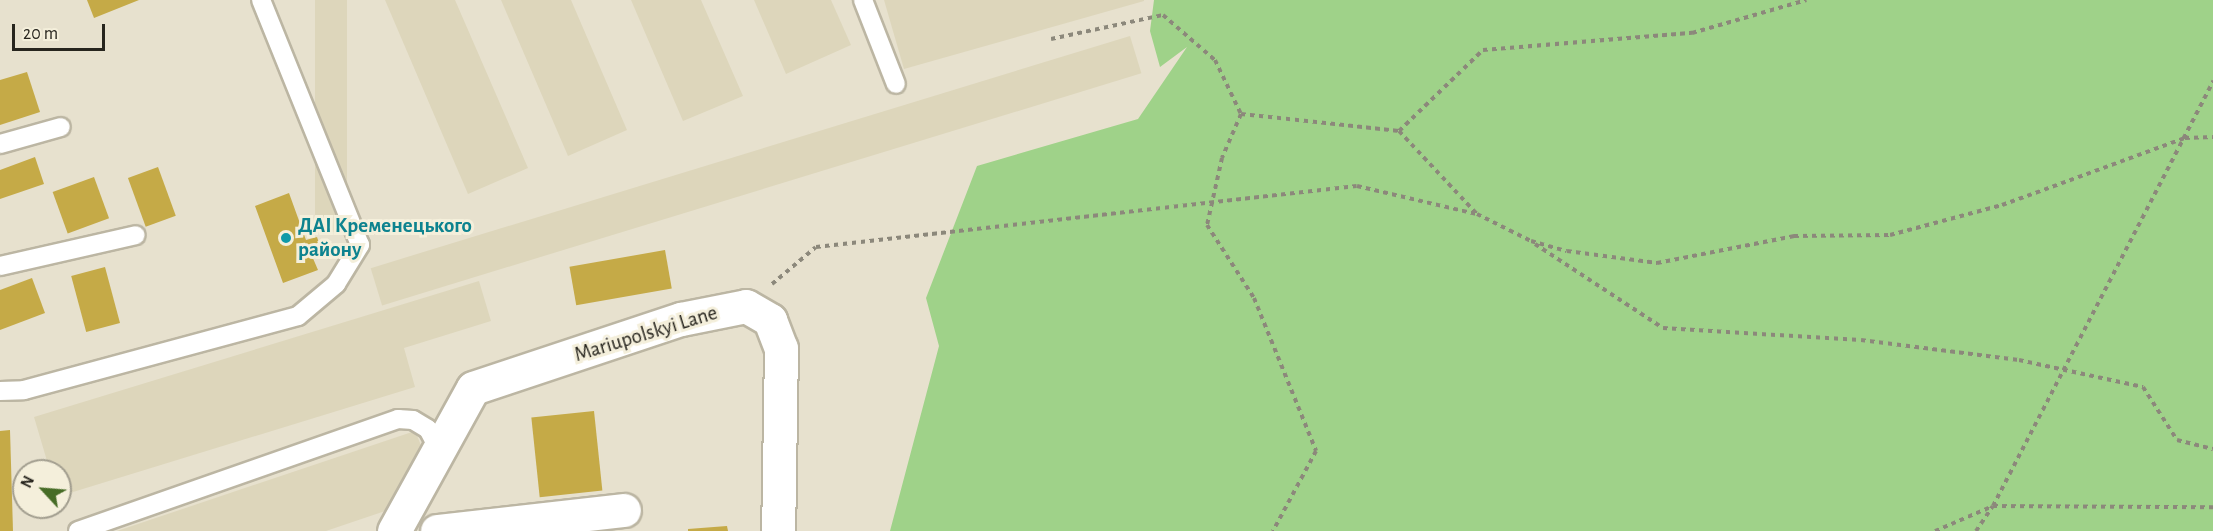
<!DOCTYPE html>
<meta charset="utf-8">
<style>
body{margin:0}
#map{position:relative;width:2213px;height:531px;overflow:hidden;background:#e7e1ce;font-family:"Alegreya Sans",sans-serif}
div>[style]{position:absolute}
.built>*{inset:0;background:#ddd6bb;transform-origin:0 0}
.green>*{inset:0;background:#9fd289}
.building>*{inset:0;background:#c5aa47;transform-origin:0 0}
.path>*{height:4px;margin-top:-2px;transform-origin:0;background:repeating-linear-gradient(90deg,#8c887b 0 4.5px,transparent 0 9px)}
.roads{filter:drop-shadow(2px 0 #bcb6a3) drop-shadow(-2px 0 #bcb6a3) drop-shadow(0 2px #bcb6a3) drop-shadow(0 -2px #bcb6a3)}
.service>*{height:18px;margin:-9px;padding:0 9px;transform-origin:9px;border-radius:9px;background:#fff}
.minor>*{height:33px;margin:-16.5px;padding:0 16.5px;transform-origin:16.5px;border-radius:16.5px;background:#fff}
.dots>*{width:16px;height:16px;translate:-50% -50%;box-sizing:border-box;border:3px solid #f4efdb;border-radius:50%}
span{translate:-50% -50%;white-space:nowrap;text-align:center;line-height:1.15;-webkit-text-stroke:6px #f4efdb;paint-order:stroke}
.culture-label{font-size:21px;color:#0d838f;font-weight:700}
.left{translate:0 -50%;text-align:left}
.street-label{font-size:21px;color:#27251e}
.north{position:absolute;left:12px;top:459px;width:60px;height:60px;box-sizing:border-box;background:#f4efdb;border:2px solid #a29e8f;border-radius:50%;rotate:296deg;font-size:16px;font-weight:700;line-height:24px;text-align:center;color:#27251e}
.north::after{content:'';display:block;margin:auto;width:21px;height:27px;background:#466c26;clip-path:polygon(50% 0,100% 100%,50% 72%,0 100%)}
.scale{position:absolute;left:12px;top:24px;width:93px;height:27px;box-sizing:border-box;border:3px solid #27251e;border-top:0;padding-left:8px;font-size:18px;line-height:21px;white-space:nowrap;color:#27251e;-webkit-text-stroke:4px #f4efdb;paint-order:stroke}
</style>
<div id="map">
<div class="built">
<i style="left:315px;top:0;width:32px;height:232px"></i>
<i style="clip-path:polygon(385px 0,455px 0,528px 168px,468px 194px)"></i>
<i style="clip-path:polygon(501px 0,571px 0,627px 130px,568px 156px)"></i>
<i style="clip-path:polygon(631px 0,701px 0,743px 96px,683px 121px)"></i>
<i style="clip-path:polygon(754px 0,831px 0,851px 45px,786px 74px)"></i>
<i style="clip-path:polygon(884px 0,1144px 0,1144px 1px,904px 69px)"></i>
<i style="left:1130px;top:36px;width:39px;height:794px;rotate:73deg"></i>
<i style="clip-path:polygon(479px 281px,491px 321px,404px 348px,415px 387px,60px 496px,60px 471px,50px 471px,34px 417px)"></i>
<i style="clip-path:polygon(415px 431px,423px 450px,391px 509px,326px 531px,117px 531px)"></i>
</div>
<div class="green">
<i style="clip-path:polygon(1154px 0,2213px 0,2213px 531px,890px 531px,939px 346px,926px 298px,977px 166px,1138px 119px,1187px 47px,1160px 67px,1150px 31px)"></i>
</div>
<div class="building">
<i style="clip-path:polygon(87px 0,139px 0,94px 18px)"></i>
<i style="clip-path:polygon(27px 72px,40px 112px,0 125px,0 80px)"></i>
<i style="clip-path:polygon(35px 157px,44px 184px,0 199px,0 170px)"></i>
<i style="left:158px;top:167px;width:52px;height:32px;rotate:70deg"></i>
<i style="left:94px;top:177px;width:44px;height:44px;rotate:70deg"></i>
<i style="clip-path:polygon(289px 193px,306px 240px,317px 237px,322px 252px,312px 256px,318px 270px,283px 283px,255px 206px)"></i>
<i style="left:665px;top:250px;width:39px;height:97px;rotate:80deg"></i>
<i style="left:105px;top:267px;width:58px;height:35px;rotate:75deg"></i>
<i style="clip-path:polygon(32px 278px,45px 313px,0 330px,0 290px)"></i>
<i style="left:594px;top:411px;width:80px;height:63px;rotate:84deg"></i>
<i style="clip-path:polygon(10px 430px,13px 531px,0 531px,0 431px)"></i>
<i style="clip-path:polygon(727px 526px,728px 531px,688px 531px,688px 529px)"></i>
</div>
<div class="path">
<i style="left:1051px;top:39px;width:115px;rotate:-12.1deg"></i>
<i style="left:1163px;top:15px;width:69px;rotate:40.9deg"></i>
<i style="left:1215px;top:60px;width:60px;rotate:64.3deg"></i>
<i style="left:1241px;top:114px;width:159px;rotate:6.1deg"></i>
<i style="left:1399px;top:131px;width:114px;rotate:46.8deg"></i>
<i style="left:1477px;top:214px;width:60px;rotate:26.6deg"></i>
<i style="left:1531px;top:241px;width:37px;rotate:16deg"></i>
<i style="left:1567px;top:251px;width:91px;rotate:7.6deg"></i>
<i style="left:1657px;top:263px;width:140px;rotate:-11.1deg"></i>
<i style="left:1794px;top:236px;width:96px;rotate:-0.6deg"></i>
<i style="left:1890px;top:235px;width:116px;rotate:-15deg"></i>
<i style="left:2002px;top:205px;width:195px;rotate:-20.1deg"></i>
<i style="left:2185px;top:138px;width:28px;rotate:-2deg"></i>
<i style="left:1241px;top:114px;width:48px;rotate:113.4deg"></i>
<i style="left:1222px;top:158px;width:69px;rotate:102.6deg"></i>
<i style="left:1207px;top:225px;width:87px;rotate:57.2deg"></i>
<i style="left:1254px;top:298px;width:165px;rotate:67.9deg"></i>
<i style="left:1316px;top:451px;width:91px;rotate:118.3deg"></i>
<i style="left:1399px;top:131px;width:117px;rotate:-44deg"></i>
<i style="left:1483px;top:50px;width:210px;rotate:-4.7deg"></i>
<i style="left:1692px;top:33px;width:119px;rotate:-16.1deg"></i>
<i style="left:1535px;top:244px;width:153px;rotate:33.3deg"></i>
<i style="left:1663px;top:328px;width:198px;rotate:3.5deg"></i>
<i style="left:1861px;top:340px;width:159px;rotate:7.2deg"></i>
<i style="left:2019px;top:360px;width:127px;rotate:12.3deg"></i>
<i style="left:2143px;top:387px;width:63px;rotate:57.3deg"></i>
<i style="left:2177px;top:440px;width:37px;rotate:14deg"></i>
<i style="left:772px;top:284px;width:57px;rotate:-40.1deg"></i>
<i style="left:816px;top:247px;width:544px;rotate:-6.43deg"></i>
<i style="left:1357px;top:186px;width:122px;rotate:13.2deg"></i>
<i style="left:1935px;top:531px;width:63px;rotate:-23.3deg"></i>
<i style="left:1993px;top:506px;width:220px;rotate:0.3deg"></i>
<i style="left:1976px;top:531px;width:30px;rotate:-56deg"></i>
<i style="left:1993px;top:506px;width:479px;rotate:-62.6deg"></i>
</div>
<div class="roads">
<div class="service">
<i style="left:863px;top:0;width:90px;rotate:68.6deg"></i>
<i style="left:0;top:144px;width:63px;rotate:-15.6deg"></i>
<i style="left:0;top:266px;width:139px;rotate:-12.8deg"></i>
<i style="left:0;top:391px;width:24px;rotate:-2deg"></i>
<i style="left:24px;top:390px;width:284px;rotate:-15.1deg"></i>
<i style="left:298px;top:316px;width:50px;rotate:-40.1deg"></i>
<i style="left:336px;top:284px;width:46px;rotate:-58.4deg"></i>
<i style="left:360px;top:245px;width:264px;rotate:-112deg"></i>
<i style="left:78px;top:531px;width:339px;rotate:-19.3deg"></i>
<i style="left:398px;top:419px;width:15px;rotate:4deg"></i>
<i style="left:413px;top:420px;width:17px;rotate:31deg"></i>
<i style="left:428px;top:429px;width:24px;rotate:62deg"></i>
</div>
<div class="minor">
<i style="left:394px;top:531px;width:163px;rotate:-61.1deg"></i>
<i style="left:473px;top:388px;width:219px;rotate:-18.4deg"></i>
<i style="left:681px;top:319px;width:66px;rotate:-11.3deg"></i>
<i style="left:746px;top:306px;width:28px;rotate:30deg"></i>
<i style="left:770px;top:320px;width:30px;rotate:69deg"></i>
<i style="left:781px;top:348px;width:183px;rotate:90.9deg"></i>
<i style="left:437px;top:531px;width:188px;rotate:-6.4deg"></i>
</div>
</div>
<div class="dots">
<i style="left:286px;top:238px;background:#0f9aa8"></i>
</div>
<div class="culture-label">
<span class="left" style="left:298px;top:238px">ДАІ Кременецького<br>району</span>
</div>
<div class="street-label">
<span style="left:646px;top:334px;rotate:-17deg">Mariupolskyi Lane</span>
</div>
<div class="north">N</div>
<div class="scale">20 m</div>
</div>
